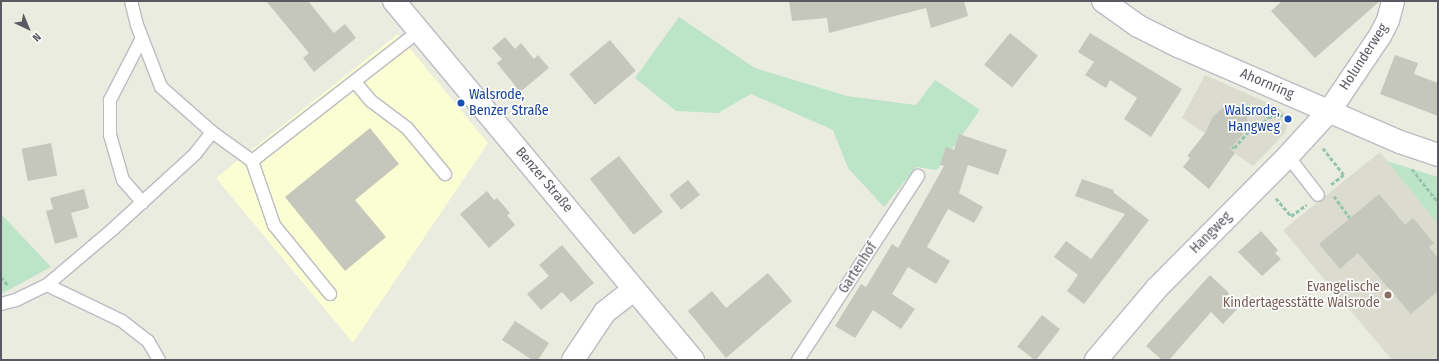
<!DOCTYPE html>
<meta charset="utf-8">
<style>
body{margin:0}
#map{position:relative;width:1439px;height:361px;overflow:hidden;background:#ebece0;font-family:"Fira Sans Condensed",sans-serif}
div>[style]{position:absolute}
.commercial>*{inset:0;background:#fbfdd3}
.education>*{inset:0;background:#dbdcce}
.green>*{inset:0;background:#bce4c7}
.building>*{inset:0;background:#c6c7bc;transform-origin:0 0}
.path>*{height:2.5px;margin-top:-1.25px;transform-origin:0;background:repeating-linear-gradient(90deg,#95c5af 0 4px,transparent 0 6px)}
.roads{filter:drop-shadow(1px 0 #bbbbc2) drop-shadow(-1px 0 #bbbbc2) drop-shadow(0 1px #bbbbc2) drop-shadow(0 -1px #bbbbc2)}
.lane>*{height:12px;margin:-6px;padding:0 6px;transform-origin:6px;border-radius:6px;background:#fff}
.street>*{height:22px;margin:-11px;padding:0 11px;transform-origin:11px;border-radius:11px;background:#fff}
.secondary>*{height:22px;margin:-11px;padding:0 11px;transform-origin:11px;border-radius:11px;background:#fff}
.dots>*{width:11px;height:11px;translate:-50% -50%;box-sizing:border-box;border:2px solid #fff;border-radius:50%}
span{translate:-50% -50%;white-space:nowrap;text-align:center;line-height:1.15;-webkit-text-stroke:3px #fff;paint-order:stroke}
.street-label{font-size:14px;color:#595a61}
.transit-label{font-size:14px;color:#164399}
.left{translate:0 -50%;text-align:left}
.right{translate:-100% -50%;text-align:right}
.education-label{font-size:14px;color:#785e54}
.frame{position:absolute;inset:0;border:2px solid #595a61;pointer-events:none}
.north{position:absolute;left:8px;top:8px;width:40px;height:40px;-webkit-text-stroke:3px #fff;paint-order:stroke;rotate:136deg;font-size:11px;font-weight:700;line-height:16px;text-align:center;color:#595a61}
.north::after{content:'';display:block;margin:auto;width:14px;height:18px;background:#595a61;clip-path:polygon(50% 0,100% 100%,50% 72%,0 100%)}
</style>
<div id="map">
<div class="commercial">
<i style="clip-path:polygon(398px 34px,488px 143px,353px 343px,216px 178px)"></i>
</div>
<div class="education">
<i style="clip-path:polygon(1205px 75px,1277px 107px,1286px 114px,1288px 124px,1284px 134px,1253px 166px,1182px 118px)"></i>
<i style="clip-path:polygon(1380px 152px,1438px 224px,1438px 360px,1392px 360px,1283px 230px)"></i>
</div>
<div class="green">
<i style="clip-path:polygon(679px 17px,755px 68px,847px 96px,916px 105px,935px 80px,980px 110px,937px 170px,916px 167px,884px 207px,848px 168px,833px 130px,751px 94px,718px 113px,676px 111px,635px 78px)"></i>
<i style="clip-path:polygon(1387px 161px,1438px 177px,1438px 224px)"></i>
<i style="clip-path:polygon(1px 214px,51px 267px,1px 294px)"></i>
</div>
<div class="building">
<i style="clip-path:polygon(266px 1px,308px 1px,334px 33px,345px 24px,356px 38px,314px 72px,303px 58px,309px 53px)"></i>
<i style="clip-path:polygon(789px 1px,964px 1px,968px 16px,931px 28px,926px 8px,829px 33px,827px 18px,792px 21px)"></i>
<i style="clip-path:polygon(1282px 1px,1380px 1px,1315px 58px,1271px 11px)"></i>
<i style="left:1010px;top:33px;width:36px;height:41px;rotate:39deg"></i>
<i style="clip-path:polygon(1090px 33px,1182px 89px,1151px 137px,1124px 119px,1137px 98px,1110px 80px,1106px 88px,1085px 75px,1094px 62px,1078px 52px)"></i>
<i style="clip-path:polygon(505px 37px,515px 49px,521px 43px,534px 59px,538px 55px,549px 68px,520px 92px,497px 63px,502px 59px,492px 48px)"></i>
<i style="left:610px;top:40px;width:40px;height:53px;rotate:50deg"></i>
<i style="clip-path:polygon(1395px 55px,1418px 63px,1414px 74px,1438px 83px,1438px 116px,1380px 94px)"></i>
<i style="clip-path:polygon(1236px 106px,1247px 116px,1248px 128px,1230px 149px,1235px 153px,1209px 189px,1183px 167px,1190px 158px,1187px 156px,1206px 132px,1212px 118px,1221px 109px)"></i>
<i style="clip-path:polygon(370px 128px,399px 164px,355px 200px,386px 237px,345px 271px,285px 197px)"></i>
<i style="clip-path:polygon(959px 134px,1007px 150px,998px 175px,968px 165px,959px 193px,983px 207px,974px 223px,948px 209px,927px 247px,950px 261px,936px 284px,908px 267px,892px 294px,915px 309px,901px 329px,873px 310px,855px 338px,835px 326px,861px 284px,866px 287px,892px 244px,898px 248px,944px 166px,940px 165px,946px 147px,954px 150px)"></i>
<i style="left:51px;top:143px;width:33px;height:30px;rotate:79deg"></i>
<i style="left:619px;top:156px;width:71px;height:37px;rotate:52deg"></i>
<i style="clip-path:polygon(1082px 179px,1114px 190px,1113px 192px,1149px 220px,1084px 304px,1067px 291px,1078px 275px,1054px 257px,1066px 241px,1091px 259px,1125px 214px,1075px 196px)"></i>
<i style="left:688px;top:180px;width:19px;height:24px;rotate:51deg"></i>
<i style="clip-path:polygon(84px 189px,89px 208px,71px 213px,78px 237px,55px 244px,46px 211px,53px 209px,50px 198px)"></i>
<i style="clip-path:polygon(487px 191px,494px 200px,497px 198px,510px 213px,507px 215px,515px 225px,489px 248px,460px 214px)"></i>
<i style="clip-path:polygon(1379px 194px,1405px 225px,1413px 218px,1434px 243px,1429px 247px,1438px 258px,1438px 291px,1411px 314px,1358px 253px,1340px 269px,1319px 244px)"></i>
<i style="clip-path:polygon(1261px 231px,1278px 250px,1275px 253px,1281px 259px,1262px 276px,1238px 252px)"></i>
<i style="clip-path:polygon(562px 245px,594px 283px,571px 302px,562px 292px,541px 310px,527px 294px,549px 276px,539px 265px)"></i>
<i style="clip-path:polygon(768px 273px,792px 301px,726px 358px,688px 311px,712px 291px,726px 308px)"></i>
<i style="clip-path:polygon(1210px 275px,1229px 293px,1227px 296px,1238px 308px,1223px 324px,1211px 312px,1169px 360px,1162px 360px,1146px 346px)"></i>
<i style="left:1042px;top:315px;width:23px;height:40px;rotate:38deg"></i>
<i style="clip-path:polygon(515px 321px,549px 343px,538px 360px,532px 360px,502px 340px)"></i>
</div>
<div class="path">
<i style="left:1232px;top:147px;width:2px;rotate:27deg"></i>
<i style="left:1234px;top:148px;width:32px;rotate:-49deg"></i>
<i style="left:1255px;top:124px;width:5px;rotate:37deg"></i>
<i style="left:1259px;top:127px;width:13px;rotate:-48deg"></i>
<i style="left:1268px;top:117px;width:15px;rotate:-8deg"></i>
<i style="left:1323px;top:148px;width:34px;rotate:52deg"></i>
<i style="left:1344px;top:175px;width:18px;rotate:142deg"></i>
<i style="left:1412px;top:169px;width:42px;rotate:51.8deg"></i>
<i style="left:1334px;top:196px;width:27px;rotate:54deg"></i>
<i style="left:1276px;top:198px;width:23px;rotate:50deg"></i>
<i style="left:1291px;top:216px;width:19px;rotate:-36deg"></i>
<i style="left:1px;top:277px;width:11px;rotate:49deg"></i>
</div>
<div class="roads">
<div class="lane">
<i style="left:131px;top:1px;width:25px;rotate:76deg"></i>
<i style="left:137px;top:25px;width:66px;rotate:68.8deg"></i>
<i style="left:161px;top:87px;width:68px;rotate:41.4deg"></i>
<i style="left:212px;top:132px;width:49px;rotate:35.9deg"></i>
<i style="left:252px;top:161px;width:68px;rotate:71deg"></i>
<i style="left:274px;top:225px;width:89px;rotate:50.9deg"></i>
<i style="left:142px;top:38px;width:70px;rotate:117.3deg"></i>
<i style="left:110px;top:100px;width:35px;rotate:90deg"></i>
<i style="left:110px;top:135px;width:47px;rotate:73.9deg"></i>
<i style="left:123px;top:180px;width:30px;rotate:49deg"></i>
<i style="left:355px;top:82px;width:25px;rotate:50deg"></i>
<i style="left:371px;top:101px;width:45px;rotate:36.9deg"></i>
<i style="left:407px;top:128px;width:60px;rotate:50.4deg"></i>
<i style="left:1288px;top:156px;width:49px;rotate:52.4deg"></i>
<i style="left:252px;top:161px;width:212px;rotate:-37.9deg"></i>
<i style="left:47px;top:285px;width:83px;rotate:25.6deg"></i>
<i style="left:122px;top:321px;width:33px;rotate:38deg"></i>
<i style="left:148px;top:341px;width:22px;rotate:60deg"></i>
<i style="left:1px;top:304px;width:16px;rotate:-15deg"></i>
<i style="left:16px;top:300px;width:34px;rotate:-26deg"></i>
<i style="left:47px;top:285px;width:87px;rotate:-40.3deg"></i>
<i style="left:113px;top:229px;width:111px;rotate:-42.4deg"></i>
<i style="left:195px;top:154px;width:28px;rotate:-52deg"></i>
<i style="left:798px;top:360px;width:220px;rotate:-56.9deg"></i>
</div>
<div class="street">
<i style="left:1103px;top:1px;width:43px;rotate:35.5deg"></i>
<i style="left:1138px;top:26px;width:45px;rotate:26.6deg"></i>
<i style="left:1178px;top:46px;width:242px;rotate:23.4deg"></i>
<i style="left:1400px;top:142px;width:40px;rotate:18.9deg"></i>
<i style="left:573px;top:360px;width:58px;rotate:-56.3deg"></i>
<i style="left:605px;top:312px;width:37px;rotate:-38deg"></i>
<i style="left:1096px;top:360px;width:94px;rotate:-49.7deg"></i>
<i style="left:1157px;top:288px;width:186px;rotate:-45.2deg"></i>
<i style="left:1288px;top:156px;width:62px;rotate:-47.6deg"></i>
<i style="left:1330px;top:110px;width:89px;rotate:-56deg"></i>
<i style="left:1380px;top:36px;width:18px;rotate:-63deg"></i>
<i style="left:1388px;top:20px;width:20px;rotate:-75deg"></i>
</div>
<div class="secondary">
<i style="left:394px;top:1px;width:467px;rotate:50.2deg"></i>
</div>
</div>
<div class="dots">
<i style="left:461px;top:103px;background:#1a4fb4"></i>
<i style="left:1288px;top:119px;background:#1a4fb4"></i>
<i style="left:1388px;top:295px;background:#8d6e63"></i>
</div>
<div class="street-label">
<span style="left:1364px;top:57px;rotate:-57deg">Holunderweg</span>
<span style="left:1267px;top:84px;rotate:23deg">Ahornring</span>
<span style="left:544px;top:180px;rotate:50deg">Benzer Straße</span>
<span style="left:1211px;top:233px;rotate:-45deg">Hangweg</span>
<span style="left:858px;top:268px;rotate:-57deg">Gartenhof</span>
</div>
<div class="transit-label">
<span class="left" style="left:469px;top:103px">Walsrode,<br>Benzer Straße</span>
<span class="right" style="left:1280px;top:119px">Walsrode,<br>Hangweg</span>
</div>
<div class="education-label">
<span class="right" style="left:1380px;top:295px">Evangelische<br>Kindertagesstätte Walsrode</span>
</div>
<div class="frame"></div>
<div class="north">N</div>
</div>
